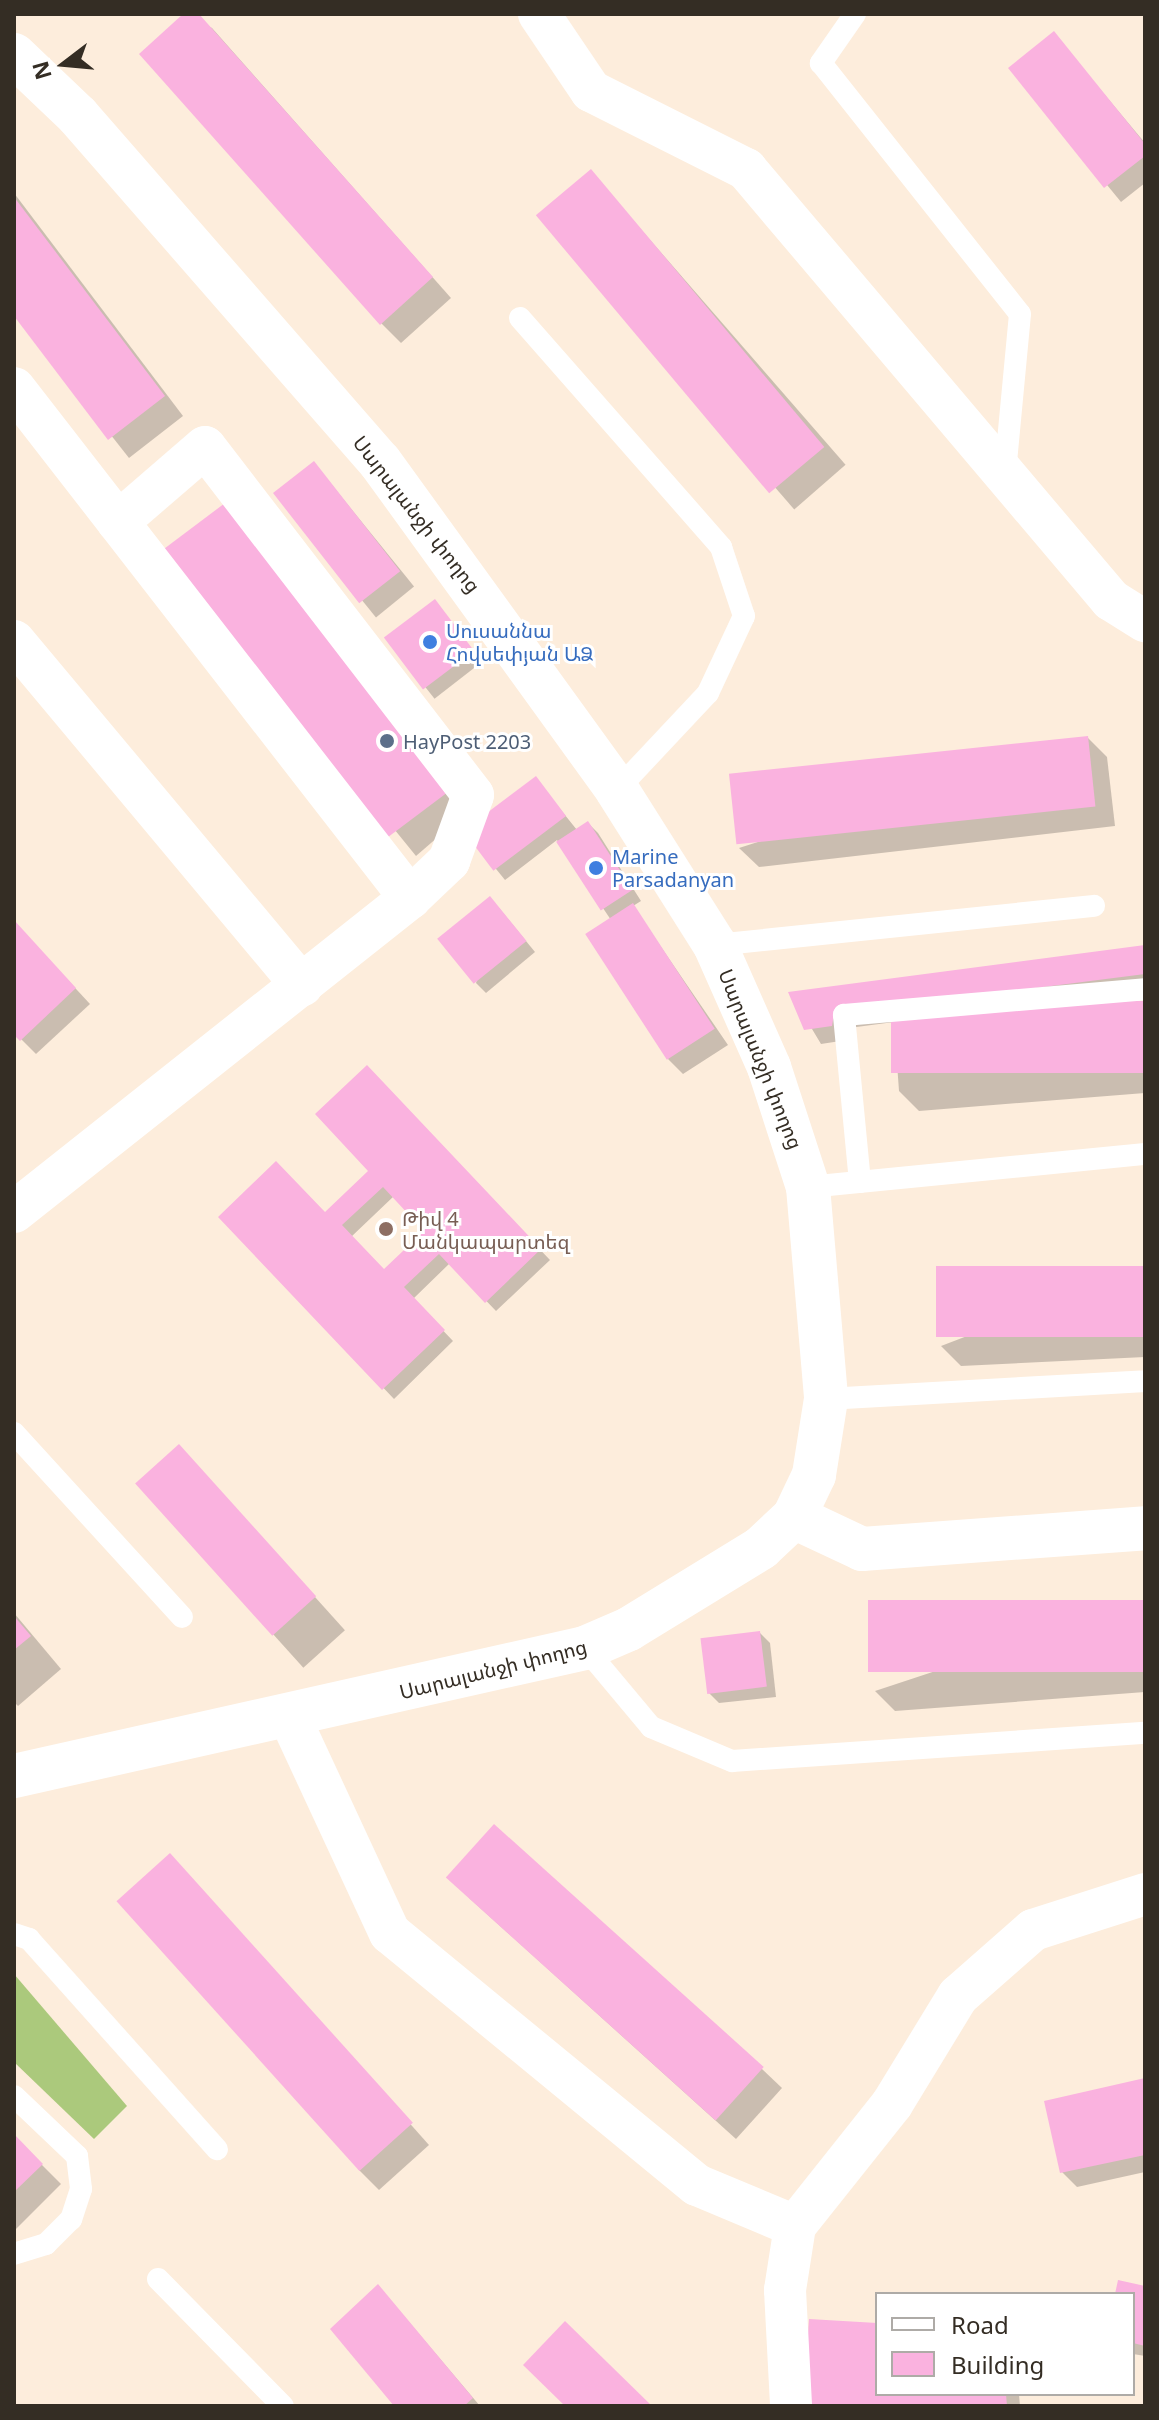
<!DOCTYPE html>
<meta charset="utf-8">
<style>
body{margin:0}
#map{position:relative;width:1159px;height:2420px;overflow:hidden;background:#fdeddc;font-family:"Noto Sans","Noto Sans Armenian",sans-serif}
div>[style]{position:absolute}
.green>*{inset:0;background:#abc97c}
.shadow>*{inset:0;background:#0003;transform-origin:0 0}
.building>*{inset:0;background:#fab2df;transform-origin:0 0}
.service>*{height:22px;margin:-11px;padding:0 11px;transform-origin:11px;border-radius:11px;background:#fff}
.minor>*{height:42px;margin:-21px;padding:0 21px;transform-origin:21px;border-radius:21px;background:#fff}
.tertiary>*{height:44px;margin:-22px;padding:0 22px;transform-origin:22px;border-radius:22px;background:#fff}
.dots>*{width:22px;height:22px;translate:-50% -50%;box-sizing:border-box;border:4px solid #fff;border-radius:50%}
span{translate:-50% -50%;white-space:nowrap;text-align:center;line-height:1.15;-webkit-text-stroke:6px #fff;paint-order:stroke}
.street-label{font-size:20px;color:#342d24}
.shop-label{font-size:20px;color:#366cbe}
.left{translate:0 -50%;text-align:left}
.service-label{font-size:20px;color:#4e5e75}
.education-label{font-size:20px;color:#785e54}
.frame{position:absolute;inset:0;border:16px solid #342d24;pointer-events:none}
.legend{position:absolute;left:875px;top:2292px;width:260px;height:104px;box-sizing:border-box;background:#fff;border:2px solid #aeaba7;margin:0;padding:10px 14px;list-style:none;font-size:24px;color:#342d24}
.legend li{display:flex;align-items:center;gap:16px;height:40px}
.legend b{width:40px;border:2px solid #aeaba7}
.north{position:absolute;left:24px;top:24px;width:80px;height:80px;-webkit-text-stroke:6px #fff;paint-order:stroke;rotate:254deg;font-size:22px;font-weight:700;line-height:32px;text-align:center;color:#342d24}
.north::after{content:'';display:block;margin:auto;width:28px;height:36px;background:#342d24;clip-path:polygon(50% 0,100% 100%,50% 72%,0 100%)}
</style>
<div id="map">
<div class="green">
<i style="clip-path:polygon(14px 1974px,127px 2106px,94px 2139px,14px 2062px)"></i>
</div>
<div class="shadow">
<i style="clip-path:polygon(186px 14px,212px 28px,451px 298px,401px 343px,381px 323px)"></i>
<i style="clip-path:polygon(1054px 34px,1145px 143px,1145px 183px,1121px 202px,1011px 68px)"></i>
<i style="left:591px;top:172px;width:388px;height:68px;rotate:49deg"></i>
<i style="clip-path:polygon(14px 193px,183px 416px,129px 458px,14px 312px)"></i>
<i style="left:314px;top:463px;width:159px;height:49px;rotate:51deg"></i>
<i style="clip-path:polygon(169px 552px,468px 811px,416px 856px)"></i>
<i style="left:435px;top:602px;width:76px;height:60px;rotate:52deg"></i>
<i style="clip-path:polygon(1088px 738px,1107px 757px,1115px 826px,759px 867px,739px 848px)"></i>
<i style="clip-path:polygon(536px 779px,577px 830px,588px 823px,598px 833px,641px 901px,633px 906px,728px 1045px,683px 1074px,668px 1059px,611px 920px,557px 840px,505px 880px,466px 832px)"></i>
<i style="clip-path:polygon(499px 908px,535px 952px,486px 993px,476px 983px)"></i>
<i style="clip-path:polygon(14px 922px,90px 1004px,36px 1054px,14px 1032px)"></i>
<i style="clip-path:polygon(1145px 947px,1145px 990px,971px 1013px,1145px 1003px,1145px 1093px,919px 1111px,899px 1091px,894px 1022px,849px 1028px,847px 1040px,821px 1044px,791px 994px)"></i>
<i style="clip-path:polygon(evenodd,367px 1068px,550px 1260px,496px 1311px,450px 1263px,413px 1299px,453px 1341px,394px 1399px,221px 1217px,325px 1215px,371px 1171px,367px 1068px,394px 1196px,426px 1231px,384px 1272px,351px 1237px,394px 1196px)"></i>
<i style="clip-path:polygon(1145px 1268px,1145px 1357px,961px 1366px,941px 1346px)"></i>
<i style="left:179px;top:1446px;width:248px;height:56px;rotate:48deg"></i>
<i style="clip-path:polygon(1145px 1602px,1145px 1692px,895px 1711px,875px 1691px)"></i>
<i style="clip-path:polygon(14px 1613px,61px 1669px,18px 1706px,14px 1702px)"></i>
<i style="clip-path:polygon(760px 1633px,770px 1643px,776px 1697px,719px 1703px,709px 1693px)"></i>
<i style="clip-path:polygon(189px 1875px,429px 2145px,379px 2190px,359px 2170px)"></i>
<i style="clip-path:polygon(468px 1897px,762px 2069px,782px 2088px,736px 2139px)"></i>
<i style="clip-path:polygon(1145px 2080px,1145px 2172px,1077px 2187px,1062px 2172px)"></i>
<i style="clip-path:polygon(14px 2137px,61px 2184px,14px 2231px)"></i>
<i style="clip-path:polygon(1145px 2288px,1145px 2356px,1133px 2354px,1133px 2294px,1117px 2294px)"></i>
<i style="clip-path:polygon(392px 2302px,480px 2406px,396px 2406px)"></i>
<i style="clip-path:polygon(877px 2325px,877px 2394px,1019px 2394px,1020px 2406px,805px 2406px)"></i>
</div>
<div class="building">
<i style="clip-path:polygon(183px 14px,199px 14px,433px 277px,380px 325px,139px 54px)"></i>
<i style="clip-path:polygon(1054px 31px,1145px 144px,1145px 156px,1104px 188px,1008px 68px)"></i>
<i style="left:591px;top:169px;width:363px;height:72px;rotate:50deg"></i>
<i style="clip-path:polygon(14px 197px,165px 396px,108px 440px,14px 316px)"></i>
<i style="left:314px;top:461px;width:140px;height:52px;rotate:52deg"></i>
<i style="left:229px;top:500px;width:365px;height:82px;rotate:53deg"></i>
<i style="left:435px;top:599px;width:65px;height:64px;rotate:53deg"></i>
<i style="left:1088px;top:736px;width:71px;height:361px;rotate:84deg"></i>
<i style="left:536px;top:776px;width:50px;height:91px;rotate:53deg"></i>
<i style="left:588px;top:821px;width:82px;height:38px;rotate:57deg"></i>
<i style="left:490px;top:896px;width:58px;height:68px;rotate:51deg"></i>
<i style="left:633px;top:903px;width:150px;height:57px;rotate:57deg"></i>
<i style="clip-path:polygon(14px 920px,76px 988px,20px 1041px,14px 1035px)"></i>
<i style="clip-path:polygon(1145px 945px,1145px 974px,834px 1014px,832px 1026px,804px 1030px,788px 992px)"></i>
<i style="left:1145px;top:1001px;width:72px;height:254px;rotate:90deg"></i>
<i style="clip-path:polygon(evenodd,367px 1065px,541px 1249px,485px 1303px,439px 1254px,404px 1287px,445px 1330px,382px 1390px,218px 1217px,276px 1161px,325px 1212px,368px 1171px,315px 1114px,367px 1065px,383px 1187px,424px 1231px,384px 1269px,342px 1225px,383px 1187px)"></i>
<i style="left:1145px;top:1266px;width:71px;height:209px;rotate:90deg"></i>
<i style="left:179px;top:1444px;width:205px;height:59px;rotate:48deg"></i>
<i style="left:1145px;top:1600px;width:72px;height:277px;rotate:90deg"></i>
<i style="clip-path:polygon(14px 1616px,31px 1636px,14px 1650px)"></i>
<i style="left:760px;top:1631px;width:56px;height:60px;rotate:83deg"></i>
<i style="left:494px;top:1824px;width:363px;height:72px;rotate:42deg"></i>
<i style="left:170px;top:1853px;width:363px;height:72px;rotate:48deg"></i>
<i style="clip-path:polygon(1145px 2078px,1145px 2155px,1060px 2173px,1044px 2101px)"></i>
<i style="clip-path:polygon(14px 2134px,43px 2164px,14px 2192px)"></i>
<i style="clip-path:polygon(1118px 2280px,1145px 2286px,1145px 2346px,1133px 2343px,1133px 2294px,1115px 2294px)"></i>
<i style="clip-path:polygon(378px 2284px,473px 2398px,464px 2406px,394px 2406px,330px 2329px)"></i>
<i style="clip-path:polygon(809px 2319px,877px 2323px,877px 2394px,1006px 2394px,1007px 2406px,803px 2406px)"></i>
<i style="clip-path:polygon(565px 2321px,652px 2406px,565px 2406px,523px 2365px)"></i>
</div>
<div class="service">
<i style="left:855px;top:14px;width:60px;rotate:124.8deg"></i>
<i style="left:821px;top:63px;width:320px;rotate:51.6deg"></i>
<i style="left:1020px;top:314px;width:160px;rotate:95.4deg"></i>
<i style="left:520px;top:318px;width:305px;rotate:48.7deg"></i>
<i style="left:721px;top:547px;width:73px;rotate:71.6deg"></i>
<i style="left:744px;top:616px;width:85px;rotate:115.1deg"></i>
<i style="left:708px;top:693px;width:133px;rotate:133.2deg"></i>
<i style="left:715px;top:945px;width:381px;rotate:-5.9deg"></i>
<i style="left:860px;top:1182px;width:168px;rotate:-95.5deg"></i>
<i style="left:844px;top:1015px;width:302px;rotate:-4.9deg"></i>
<i style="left:808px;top:1187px;width:339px;rotate:-5.6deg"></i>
<i style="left:826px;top:1399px;width:320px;rotate:-3.2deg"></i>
<i style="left:14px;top:1433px;width:249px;rotate:47.6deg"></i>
<i style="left:585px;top:1648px;width:103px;rotate:50.1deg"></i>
<i style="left:651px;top:1727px;width:88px;rotate:22.8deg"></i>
<i style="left:732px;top:1761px;width:414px;rotate:-3.9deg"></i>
<i style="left:14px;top:1934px;width:16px;rotate:18deg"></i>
<i style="left:29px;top:1939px;width:282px;rotate:48.2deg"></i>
<i style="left:14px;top:2096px;width:87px;rotate:43.6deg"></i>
<i style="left:77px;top:2156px;width:33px;rotate:83deg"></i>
<i style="left:81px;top:2189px;width:32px;rotate:108deg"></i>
<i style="left:71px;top:2219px;width:35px;rotate:135deg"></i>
<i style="left:46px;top:2244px;width:34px;rotate:163deg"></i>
<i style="left:158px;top:2279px;width:178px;rotate:45.5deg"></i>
</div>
<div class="minor">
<i style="left:539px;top:14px;width:93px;rotate:56deg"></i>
<i style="left:591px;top:91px;width:174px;rotate:26.7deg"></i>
<i style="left:746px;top:169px;width:565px;rotate:49.74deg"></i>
<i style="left:1111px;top:600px;width:40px;rotate:32deg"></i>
<i style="left:14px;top:388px;width:646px;rotate:52.17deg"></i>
<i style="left:14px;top:641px;width:449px;rotate:50.1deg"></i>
<i style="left:14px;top:1212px;width:505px;rotate:-38.41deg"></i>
<i style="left:410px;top:898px;width:54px;rotate:-43.5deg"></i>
<i style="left:449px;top:861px;width:70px;rotate:-70deg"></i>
<i style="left:473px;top:795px;width:439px;rotate:-127.6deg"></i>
<i style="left:205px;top:447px;width:115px;rotate:139.2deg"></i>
<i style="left:290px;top:1718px;width:237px;rotate:65.1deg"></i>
<i style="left:390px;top:1933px;width:397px;rotate:39.4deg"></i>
<i style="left:697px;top:2185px;width:106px;rotate:22.7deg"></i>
<i style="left:795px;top:2226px;width:65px;rotate:98.9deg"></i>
<i style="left:785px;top:2290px;width:116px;rotate:87deg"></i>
<i style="left:795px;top:2226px;width:156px;rotate:-51.5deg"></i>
<i style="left:892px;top:2104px;width:127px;rotate:-58.6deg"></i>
<i style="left:958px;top:1996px;width:100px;rotate:-41.3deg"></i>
<i style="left:1033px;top:1930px;width:118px;rotate:-17.8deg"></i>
</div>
<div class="tertiary">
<i style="left:14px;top:55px;width:88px;rotate:43.6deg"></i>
<i style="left:78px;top:116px;width:459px;rotate:48.9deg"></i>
<i style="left:380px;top:462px;width:405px;rotate:54.1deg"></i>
<i style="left:617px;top:790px;width:183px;rotate:57.7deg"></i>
<i style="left:715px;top:945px;width:133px;rotate:66.1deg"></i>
<i style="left:769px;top:1067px;width:126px;rotate:72deg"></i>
<i style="left:808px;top:1187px;width:213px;rotate:85.1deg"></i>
<i style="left:826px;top:1399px;width:77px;rotate:99deg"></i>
<i style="left:814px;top:1475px;width:47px;rotate:115.5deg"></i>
<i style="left:794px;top:1517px;width:45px;rotate:136.8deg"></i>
<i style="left:761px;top:1548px;width:155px;rotate:148.5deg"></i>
<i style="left:629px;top:1629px;width:48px;rotate:156.6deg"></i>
<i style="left:585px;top:1648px;width:585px;rotate:167.36deg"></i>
<i style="left:794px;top:1517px;width:75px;rotate:25.2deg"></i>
<i style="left:862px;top:1549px;width:284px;rotate:-4.2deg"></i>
</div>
<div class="dots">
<i style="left:430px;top:642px;background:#3f7fe0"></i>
<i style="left:387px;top:741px;background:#5c6f8a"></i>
<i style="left:596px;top:868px;background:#3f7fe0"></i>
<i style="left:386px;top:1229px;background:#8d6e63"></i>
</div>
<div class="street-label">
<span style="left:417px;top:514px;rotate:52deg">Սարալանջի փողոց</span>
<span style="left:761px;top:1059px;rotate:68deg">Սարալանջի փողոց</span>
<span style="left:493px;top:1669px;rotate:-14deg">Սարալանջի փողոց</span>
</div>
<div class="shop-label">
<span class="left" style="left:446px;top:642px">Սուսաննա<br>Հովսեփյան ԱՁ</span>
<span class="left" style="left:612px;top:868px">Marine<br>Parsadanyan</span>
</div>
<div class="service-label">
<span class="left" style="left:403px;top:741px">HayPost 2203</span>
</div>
<div class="education-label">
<span class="left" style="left:402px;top:1230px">Թիվ 4<br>Մանկապարտեզ</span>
</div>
<div class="frame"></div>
<ul class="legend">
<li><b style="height:10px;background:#fff"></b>Road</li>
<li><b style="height:22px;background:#fab2df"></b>Building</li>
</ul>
<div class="north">N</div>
</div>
